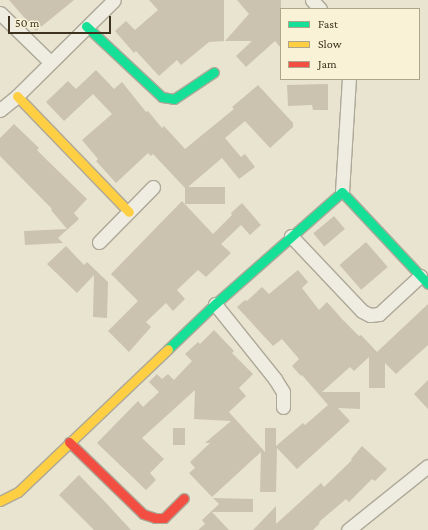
<!DOCTYPE html>
<style>
body{margin:0}
#map{position:relative;width:428px;height:530px;overflow:hidden;background:#e8e4d0;font-family:"Crimson Pro",serif}
div>[style]{position:absolute}
.building>*{inset:0;background:#ccc2b0;transform-origin:0 0}
.roads{filter:drop-shadow(1px 0 #ada898) drop-shadow(-1px 0 #ada898) drop-shadow(0 1px #ada898) drop-shadow(0 -1px #ada898)}
.street>*{height:13px;margin:-6.5px;padding:0 6.5px;transform-origin:6.5px;border-radius:6.5px;background:#efece2}
.fast>*{height:9px;margin:-4.5px;padding:0 4.5px;transform-origin:4.5px;border-radius:4.5px;background:#16e098}
.slow>*{height:9px;margin:-4.5px;padding:0 4.5px;transform-origin:4.5px;border-radius:4.5px;background:#ffcf43}
.jam>*{height:9px;margin:-4.5px;padding:0 4.5px;transform-origin:4.5px;border-radius:4.5px;background:#f24e42}
span{translate:-50% -50%;white-space:nowrap;text-align:center;line-height:1.15;-webkit-text-stroke:3px #f9f2d6;paint-order:stroke}
.legend{position:absolute;left:280px;top:8px;width:140px;height:72px;box-sizing:border-box;background:#f9f2d6;border:1px solid #aea58c;margin:0;padding:5px 7px;list-style:none;font-size:12px;color:#3e311e}
.legend li{display:flex;align-items:center;gap:8px;height:20px}
.legend b{width:20px;border:1px solid #aea58c}
.scale{position:absolute;left:8px;top:16px;width:103px;height:18px;box-sizing:border-box;border:2px solid #3e311e;border-top:0;padding-left:5px;font-size:12px;line-height:14px;white-space:nowrap;color:#3e311e;-webkit-text-stroke:3px #f9f2d6;paint-order:stroke}
</style>
<div id="map">
<div class="building">
<i style="clip-path:polygon(9px 0,74px 0,36px 31px)"></i>
<i style="clip-path:polygon(149px 0,224px 0,224px 41px,209px 42px,181px 65px,177px 60px,159px 76px,136px 51px,134px 53px,115px 31px,126px 21px,135px 30px,158px 10px)"></i>
<i style="clip-path:polygon(237px 0,281px 0,281px 48px,275px 41px,246px 67px,236px 56px,252px 41px,225px 41px,249px 14px)"></i>
<i style="clip-path:polygon(96px 70px,114px 89px,122px 82px,146px 112px,148px 111px,162px 128px,164px 126px,185px 149px,234px 109px,232px 107px,258px 85px,293px 123px,293px 127px,270px 148px,245px 121px,225px 138px,241px 157px,245px 154px,255px 167px,239px 179px,222px 158px,188px 187px,225px 187px,225px 204px,185px 204px,185px 188px,153px 154px,151px 156px,148px 153px,116px 183px,96px 161px,98px 159px,82px 140px,112px 114px,93px 94px,64px 121px,46px 102px,68px 81px,76px 89px)"></i>
<i style="clip-path:polygon(328px 84px,328px 110px,313px 110px,312px 105px,288px 106px,287px 85px)"></i>
<i style="clip-path:polygon(14px 124px,39px 148px,37px 150px,48px 161px,87px 199px,74px 213px,79px 219px,58px 238px,63px 243px,25px 245px,24px 231px,67px 229px,51px 210px,52px 209px,0 156px,0 138px)"></i>
<i style="clip-path:polygon(182px 201px,213px 234px,232px 215px,231px 213px,242px 203px,261px 225px,250px 235px,241px 225px,221px 244px,231px 253px,206px 277px,198px 270px,177px 290px,185px 299px,173px 311px,166px 303px,146px 322px,151px 327px,129px 352px,108px 331px,138px 301px,111px 274px)"></i>
<i style="left:334px;top:216px;width:17px;height:27px;rotate:50deg"></i>
<i style="left:366px;top:242px;width:33px;height:35px;rotate:49deg"></i>
<i style="clip-path:polygon(66px 246px,84px 265px,87px 262px,108px 282px,107px 318px,93px 317px,94px 275px,77px 293px,47px 264px)"></i>
<i style="clip-path:polygon(298px 270px,308px 282px,302px 288px,319px 310px,327px 302px,342px 319px,359px 336px,361px 335px,377px 352px,428px 304px,428px 345px,396px 374px,385px 363px,385px 388px,369px 388px,369px 357px,354px 371px,350px 367px,322px 392px,360px 392px,360px 409px,338px 408px,350px 421px,297px 469px,277px 448px,276px 492px,260px 492px,261px 452px,212px 497px,189px 473px,195px 468px,190px 462px,210px 443px,205px 443px,231px 421px,194px 419px,195px 390px,142px 438px,164px 459px,150px 473px,156px 480px,146px 490px,97px 443px,138px 401px,143px 407px,159px 392px,149px 382px,157px 374px,162px 379px,168px 374px,174px 380px,192px 361px,185px 354px,198px 342px,200px 344px,214px 330px,234px 351px,232px 353px,253px 374px,239px 388px,246px 396px,229px 412px,265px 452px,265px 428px,276px 428px,276px 446px,303px 423px,305px 425px,328px 405px,302px 375px,301px 376px,292px 366px,299px 359px,282px 339px,273px 346px,237px 307px,245px 300px,247px 301px,262px 287px,269px 294px)"></i>
<i style="clip-path:polygon(428px 380px,428px 409px,414px 394px)"></i>
<i style="left:173px;top:428px;width:12px;height:17px"></i>
<i style="clip-path:polygon(362px 446px,387px 469px,375px 481px,372px 479px,349px 502px,346px 499px,319px 522px,320px 523px,313px 530px,253px 530px,276px 506px,276px 524px,321px 483px,324px 487px,352px 460px,351px 459px)"></i>
<i style="clip-path:polygon(79px 475px,107px 504px,131px 530px,94px 530px,59px 495px)"></i>
<i style="clip-path:polygon(213px 498px,253px 499px,253px 512px,212px 512px,229px 530px,198px 530px,205px 524px,202px 520px,219px 504px)"></i>
</div>
<div class="roads">
<div class="street">
<i style="left:312px;top:0;width:12px;rotate:48deg"></i>
<i style="left:0;top:13px;width:70px;rotate:44.4deg"></i>
<i style="left:0;top:110px;width:22px;rotate:-39deg"></i>
<i style="left:17px;top:96px;width:136px;rotate:-44.7deg"></i>
<i style="left:342px;top:192px;width:113px;rotate:-86.5deg"></i>
<i style="left:291px;top:236px;width:103px;rotate:46.6deg"></i>
<i style="left:362px;top:311px;width:9px;rotate:27deg"></i>
<i style="left:370px;top:315px;width:9px;rotate:-6deg"></i>
<i style="left:379px;top:314px;width:56px;rotate:-42.8deg"></i>
<i style="left:99px;top:242px;width:77px;rotate:-45.5deg"></i>
<i style="left:215px;top:304px;width:96px;rotate:51.3deg"></i>
<i style="left:275px;top:379px;width:15px;rotate:58deg"></i>
<i style="left:283px;top:392px;width:15px;rotate:90deg"></i>
<i style="left:348px;top:530px;width:102px;rotate:-38.7deg"></i>
</div>
<div class="fast">
<i style="left:86px;top:26px;width:104px;rotate:43.1deg"></i>
<i style="left:162px;top:97px;width:12px;rotate:9deg"></i>
<i style="left:174px;top:99px;width:48px;rotate:-34deg"></i>
<i style="left:168px;top:349px;width:65px;rotate:-43.8deg"></i>
<i style="left:215px;top:304px;width:169px;rotate:-41.4deg"></i>
<i style="left:342px;top:192px;width:126px;rotate:46.9deg"></i>
</div>
<div class="slow">
<i style="left:17px;top:96px;width:161px;rotate:46deg"></i>
<i style="left:0;top:501px;width:20px;rotate:-27deg"></i>
<i style="left:18px;top:492px;width:207px;rotate:-43.6deg"></i>
</div>
<div class="jam">
<i style="left:69px;top:442px;width:103px;rotate:44.2deg"></i>
<i style="left:143px;top:514px;width:13px;rotate:18deg"></i>
<i style="left:155px;top:518px;width:9px"></i>
<i style="left:164px;top:518px;width:28px;rotate:-45deg"></i>
</div>
</div>
<ul class="legend">
<li><b style="height:5px;background:#16e098"></b>Fast</li>
<li><b style="height:5px;background:#ffcf43"></b>Slow</li>
<li><b style="height:5px;background:#f24e42"></b>Jam</li>
</ul>
<div class="scale">50 m</div>
</div>
